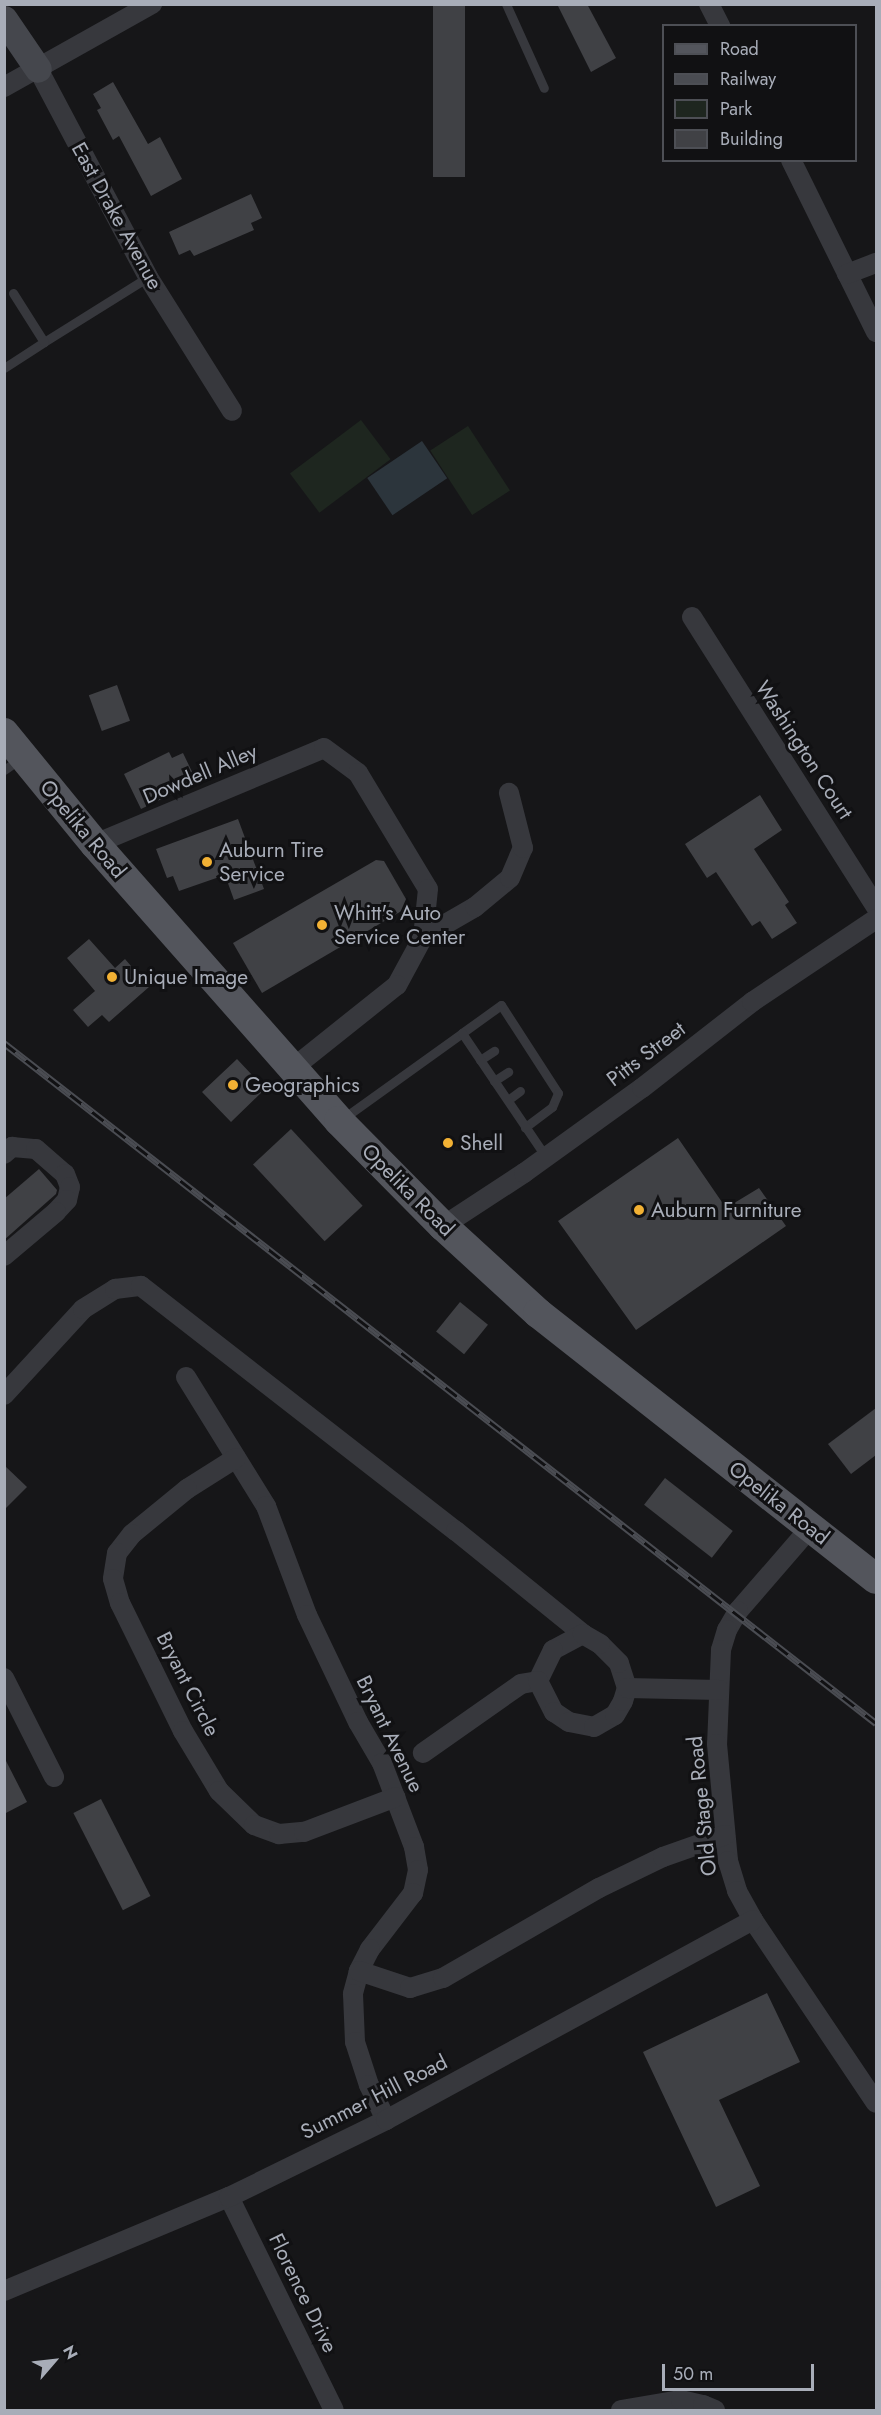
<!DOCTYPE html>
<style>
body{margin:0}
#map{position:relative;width:881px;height:2415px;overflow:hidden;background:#161618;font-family:Jost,sans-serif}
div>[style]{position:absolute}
.green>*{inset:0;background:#1e261f;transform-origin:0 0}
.water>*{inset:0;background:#2c353c;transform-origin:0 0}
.building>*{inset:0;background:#404145;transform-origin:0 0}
.lane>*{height:9px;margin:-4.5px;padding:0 4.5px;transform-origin:4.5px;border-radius:4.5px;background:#37383d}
.street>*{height:20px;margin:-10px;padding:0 10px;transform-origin:10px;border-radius:10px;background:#37383d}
.secondary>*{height:27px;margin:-13.5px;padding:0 13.5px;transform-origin:13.5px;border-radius:13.5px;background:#45474d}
.primary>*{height:30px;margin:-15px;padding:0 15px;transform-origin:15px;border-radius:15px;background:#53555c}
.rail>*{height:7px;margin-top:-3.5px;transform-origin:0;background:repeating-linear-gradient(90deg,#111113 0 14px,#4a4c52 0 28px);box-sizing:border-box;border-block:2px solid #4a4c52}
.dots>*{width:16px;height:16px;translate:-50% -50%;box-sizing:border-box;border:3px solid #111113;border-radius:50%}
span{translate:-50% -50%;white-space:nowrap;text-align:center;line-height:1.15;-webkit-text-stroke:6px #111113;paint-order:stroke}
.street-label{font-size:21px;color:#a8adb8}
.poi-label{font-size:21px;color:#a8adb8}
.left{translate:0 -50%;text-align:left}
.frame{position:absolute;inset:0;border:6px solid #a8adb8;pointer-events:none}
.legend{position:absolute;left:662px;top:24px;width:195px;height:138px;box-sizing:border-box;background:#111113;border:2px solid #4d4f55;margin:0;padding:8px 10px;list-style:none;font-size:18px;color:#a8adb8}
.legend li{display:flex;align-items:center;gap:12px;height:30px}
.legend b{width:30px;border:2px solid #4d4f55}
.north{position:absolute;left:24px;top:2331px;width:60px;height:60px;-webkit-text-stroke:4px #111113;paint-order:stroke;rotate:62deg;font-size:16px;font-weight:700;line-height:24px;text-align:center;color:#a8adb8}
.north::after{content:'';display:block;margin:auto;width:21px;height:27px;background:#a8adb8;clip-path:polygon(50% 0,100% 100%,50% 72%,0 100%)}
.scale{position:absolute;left:662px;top:2364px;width:152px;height:27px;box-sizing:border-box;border:3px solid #a8adb8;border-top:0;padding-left:8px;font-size:18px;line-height:21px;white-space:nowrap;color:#a8adb8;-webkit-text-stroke:4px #111113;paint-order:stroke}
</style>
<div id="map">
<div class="green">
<i style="left:361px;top:420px;width:49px;height:89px;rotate:53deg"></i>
<i style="left:468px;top:426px;width:77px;height:45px;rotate:57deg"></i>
</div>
<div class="water">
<i style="left:422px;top:441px;width:45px;height:66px;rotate:56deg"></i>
</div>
<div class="building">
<i style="left:433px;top:4px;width:32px;height:173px"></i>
<i style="clip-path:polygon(557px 4px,587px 4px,616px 58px,591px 72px)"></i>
<i style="clip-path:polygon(113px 82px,148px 144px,160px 137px,182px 179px,151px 196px,119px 136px,113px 140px,97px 110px,101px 108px,93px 94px)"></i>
<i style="clip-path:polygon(251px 194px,262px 218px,251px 223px,254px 230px,194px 256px,190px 250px,179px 255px,169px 232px)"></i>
<i style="left:117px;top:685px;width:38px;height:30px;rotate:70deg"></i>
<i style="clip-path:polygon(169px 752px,172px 758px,183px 753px,197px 782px,141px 809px,124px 774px)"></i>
<i style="clip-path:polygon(760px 795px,782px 830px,754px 849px,789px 902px,785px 905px,797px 923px,772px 939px,760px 921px,752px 926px,716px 872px,707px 878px,685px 844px)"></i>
<i style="clip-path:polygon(238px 819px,264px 889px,234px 900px,225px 875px,179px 891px,173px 876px,167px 878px,156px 849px)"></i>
<i style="clip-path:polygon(376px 860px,384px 861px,410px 906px,262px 993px,233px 943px)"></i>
<i style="clip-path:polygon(89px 939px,115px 968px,125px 959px,149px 987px,109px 1022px,102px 1015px,88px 1027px,73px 1010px,95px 991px,67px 958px)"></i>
<i style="clip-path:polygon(237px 1059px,253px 1076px,250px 1079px,262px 1092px,231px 1122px,202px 1092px)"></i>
<i style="left:291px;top:1129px;width:105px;height:52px;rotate:47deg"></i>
<i style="clip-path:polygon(678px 1138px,726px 1208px,759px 1188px,786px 1226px,636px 1330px,558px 1221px)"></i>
<i style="clip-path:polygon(39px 1169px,57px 1190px,56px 1194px,4px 1240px,4px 1199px)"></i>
<i style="left:460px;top:1302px;width:36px;height:38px;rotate:39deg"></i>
<i style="clip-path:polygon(876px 1408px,876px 1455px,851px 1474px,828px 1444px)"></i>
<i style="clip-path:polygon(4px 1465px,27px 1487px,4px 1510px)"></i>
<i style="left:665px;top:1478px;width:86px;height:34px;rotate:38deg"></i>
<i style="clip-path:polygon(4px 1757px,27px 1802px,4px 1814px)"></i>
<i style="left:101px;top:1799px;width:109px;height:31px;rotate:63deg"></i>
<i style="clip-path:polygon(767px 1993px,800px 2062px,719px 2100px,760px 2186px,716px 2207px,643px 2052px)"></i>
</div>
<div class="lane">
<i style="left:506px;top:4px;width:92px;rotate:65.7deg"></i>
<i style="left:44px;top:342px;width:123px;rotate:-32deg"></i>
<i style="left:4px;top:368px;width:48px;rotate:-33deg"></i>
<i style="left:44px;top:342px;width:58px;rotate:-122.3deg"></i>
<i style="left:4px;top:770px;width:19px;rotate:-35deg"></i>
<i style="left:462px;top:1033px;width:48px;rotate:-35.7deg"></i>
<i style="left:501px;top:1005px;width:105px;rotate:57.1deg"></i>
<i style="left:558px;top:1093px;width:15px;rotate:113deg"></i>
<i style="left:552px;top:1107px;width:34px;rotate:143deg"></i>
<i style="left:480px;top:1060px;width:17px;rotate:-33deg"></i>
<i style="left:494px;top:1081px;width:17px;rotate:-33deg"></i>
<i style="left:508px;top:1100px;width:15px;rotate:-37deg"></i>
<i style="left:341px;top:1120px;width:149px;rotate:-35.7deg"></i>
<i style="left:462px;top:1033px;width:150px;rotate:55.9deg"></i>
</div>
<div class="street">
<i style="left:709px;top:4px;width:25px;rotate:63deg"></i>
<i style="left:38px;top:69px;width:235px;rotate:62.1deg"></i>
<i style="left:148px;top:277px;width:158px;rotate:57.9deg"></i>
<i style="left:4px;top:87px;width:170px;rotate:-29.3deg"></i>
<i style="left:791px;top:160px;width:192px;rotate:63.7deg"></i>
<i style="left:847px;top:274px;width:31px;rotate:-21deg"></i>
<i style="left:692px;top:617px;width:343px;rotate:57.6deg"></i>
<i style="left:95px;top:844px;width:248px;rotate:-22.7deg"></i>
<i style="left:324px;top:748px;width:42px;rotate:36.3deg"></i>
<i style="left:358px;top:773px;width:135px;rotate:58.9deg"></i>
<i style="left:428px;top:889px;width:48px;rotate:95.9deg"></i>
<i style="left:423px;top:937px;width:55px;rotate:118.4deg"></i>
<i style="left:397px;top:985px;width:133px;rotate:141.4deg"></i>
<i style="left:423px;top:937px;width:60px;rotate:-30deg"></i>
<i style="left:475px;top:907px;width:45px;rotate:-39.6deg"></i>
<i style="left:510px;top:878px;width:33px;rotate:-67deg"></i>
<i style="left:523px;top:848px;width:57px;rotate:-104.3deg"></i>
<i style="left:4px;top:1154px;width:11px;rotate:-41deg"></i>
<i style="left:12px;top:1147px;width:24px;rotate:5deg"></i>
<i style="left:36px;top:1149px;width:38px;rotate:41deg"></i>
<i style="left:65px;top:1174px;width:14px;rotate:69deg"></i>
<i style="left:70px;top:1187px;width:13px;rotate:103deg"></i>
<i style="left:67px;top:1200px;width:16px;rotate:133deg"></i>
<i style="left:56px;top:1212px;width:68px;rotate:139.8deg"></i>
<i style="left:443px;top:1226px;width:97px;rotate:-33.2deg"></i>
<i style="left:524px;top:1173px;width:145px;rotate:-35.8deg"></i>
<i style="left:642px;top:1088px;width:140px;rotate:-38deg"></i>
<i style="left:752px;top:1002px;width:149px;rotate:-33.8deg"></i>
<i style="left:186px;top:1377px;width:152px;rotate:58.2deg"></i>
<i style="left:266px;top:1506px;width:116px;rotate:69.4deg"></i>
<i style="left:307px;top:1615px;width:119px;rotate:64.5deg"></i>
<i style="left:358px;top:1722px;width:48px;rotate:59.7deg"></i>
<i style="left:382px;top:1763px;width:90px;rotate:69.1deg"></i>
<i style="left:414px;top:1847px;width:23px;rotate:80deg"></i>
<i style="left:418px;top:1870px;width:24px;rotate:102deg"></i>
<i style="left:413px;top:1893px;width:71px;rotate:127.5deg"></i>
<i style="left:370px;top:1949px;width:25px;rotate:117deg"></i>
<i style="left:359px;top:1971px;width:24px;rotate:105deg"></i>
<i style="left:353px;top:1994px;width:48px;rotate:87.6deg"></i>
<i style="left:355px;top:2042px;width:45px;rotate:72deg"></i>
<i style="left:369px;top:2085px;width:39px;rotate:64deg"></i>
<i style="left:4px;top:1395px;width:117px;rotate:-47.4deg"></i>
<i style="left:83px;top:1309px;width:38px;rotate:-32deg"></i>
<i style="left:115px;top:1289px;width:26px;rotate:-7deg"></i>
<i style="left:141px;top:1286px;width:399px;rotate:37.9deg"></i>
<i style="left:456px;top:1531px;width:164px;rotate:39deg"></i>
<i style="left:583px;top:1634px;width:34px;rotate:152deg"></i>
<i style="left:553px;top:1650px;width:34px;rotate:116deg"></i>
<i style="left:538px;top:1681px;width:17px;rotate:170deg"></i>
<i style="left:521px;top:1684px;width:120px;rotate:144.9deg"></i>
<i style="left:236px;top:1458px;width:58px;rotate:147.7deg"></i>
<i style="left:187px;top:1489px;width:71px;rotate:140.7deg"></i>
<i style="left:132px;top:1534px;width:24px;rotate:128deg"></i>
<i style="left:117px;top:1553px;width:26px;rotate:99deg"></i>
<i style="left:113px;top:1579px;width:25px;rotate:74deg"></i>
<i style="left:120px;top:1603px;width:143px;rotate:63.8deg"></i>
<i style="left:183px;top:1731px;width:70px;rotate:59deg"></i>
<i style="left:219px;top:1791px;width:49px;rotate:44.2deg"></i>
<i style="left:254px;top:1825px;width:27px;rotate:20deg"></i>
<i style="left:279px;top:1834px;width:25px;rotate:-5deg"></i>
<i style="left:304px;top:1832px;width:98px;rotate:-20.8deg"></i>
<i style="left:810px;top:1528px;width:110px;rotate:130.9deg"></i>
<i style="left:738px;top:1611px;width:22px;rotate:120deg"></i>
<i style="left:727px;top:1630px;width:21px;rotate:107deg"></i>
<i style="left:721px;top:1650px;width:94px;rotate:92.4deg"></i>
<i style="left:717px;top:1744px;width:118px;rotate:84.6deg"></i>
<i style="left:728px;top:1861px;width:31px;rotate:73deg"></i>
<i style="left:737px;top:1891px;width:33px;rotate:61deg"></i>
<i style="left:753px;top:1920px;width:220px;rotate:56.1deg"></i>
<i style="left:4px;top:1678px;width:111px;rotate:63.2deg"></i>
<i style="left:538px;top:1681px;width:35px;rotate:63deg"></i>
<i style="left:554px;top:1712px;width:18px;rotate:34deg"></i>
<i style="left:569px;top:1722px;width:25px;rotate:11deg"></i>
<i style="left:594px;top:1727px;width:24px;rotate:-30deg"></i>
<i style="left:615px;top:1715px;width:16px;rotate:-60deg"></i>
<i style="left:623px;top:1701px;width:14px;rotate:-73deg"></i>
<i style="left:627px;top:1688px;width:26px;rotate:-108deg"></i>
<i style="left:619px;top:1663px;width:27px;rotate:-135deg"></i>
<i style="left:600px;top:1644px;width:20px;rotate:-150deg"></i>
<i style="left:627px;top:1688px;width:92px;rotate:1.2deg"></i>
<i style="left:359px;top:1971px;width:54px;rotate:18.4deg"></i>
<i style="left:410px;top:1988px;width:34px;rotate:-17deg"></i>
<i style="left:443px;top:1978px;width:180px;rotate:-30deg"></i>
<i style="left:599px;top:1888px;width:71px;rotate:-25.8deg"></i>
<i style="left:663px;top:1857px;width:66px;rotate:-19.5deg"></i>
<i style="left:229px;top:2197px;width:237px;rotate:63.8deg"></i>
<i style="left:4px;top:2291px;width:244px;rotate:-22.7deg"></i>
<i style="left:229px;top:2197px;width:175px;rotate:-26.1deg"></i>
<i style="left:386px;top:2120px;width:418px;rotate:-28.6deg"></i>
<i style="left:621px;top:2410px;width:61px;rotate:-9.5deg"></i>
<i style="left:681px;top:2400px;width:23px;rotate:13deg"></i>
<i style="left:703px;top:2405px;width:13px;rotate:23deg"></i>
</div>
<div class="secondary">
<i style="left:4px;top:19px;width:60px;rotate:55.8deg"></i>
</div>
<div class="primary">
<i style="left:4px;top:733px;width:144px;rotate:50.7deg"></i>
<i style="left:95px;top:844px;width:369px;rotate:48.6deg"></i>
<i style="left:339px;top:1121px;width:148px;rotate:45.3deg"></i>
<i style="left:443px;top:1226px;width:129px;rotate:42.5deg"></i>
<i style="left:538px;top:1313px;width:430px;rotate:38.2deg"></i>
</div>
<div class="rail">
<i style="left:4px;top:1043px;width:1106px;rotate:37.95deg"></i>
</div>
<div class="dots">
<i style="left:207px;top:862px;background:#f2b134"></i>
<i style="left:322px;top:925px;background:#f2b134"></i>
<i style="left:112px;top:977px;background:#f2b134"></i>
<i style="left:233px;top:1085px;background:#f2b134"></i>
<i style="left:448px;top:1143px;background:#f2b134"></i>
<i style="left:639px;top:1210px;background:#f2b134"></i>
</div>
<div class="street-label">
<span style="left:117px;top:216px;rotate:61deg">East Drake Avenue</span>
<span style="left:804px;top:750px;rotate:57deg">Washington Court</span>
<span style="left:200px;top:774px;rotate:-23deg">Dowdell Alley</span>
<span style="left:83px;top:829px;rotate:50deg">Opelika Road</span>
<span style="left:646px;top:1054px;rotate:-37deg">Pitts Street</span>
<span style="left:408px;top:1190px;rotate:45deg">Opelika Road</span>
<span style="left:779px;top:1503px;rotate:38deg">Opelika Road</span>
<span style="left:188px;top:1684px;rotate:63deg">Bryant Circle</span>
<span style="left:390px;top:1734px;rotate:64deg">Bryant Avenue</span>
<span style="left:702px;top:1806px;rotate:-96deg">Old Stage Road</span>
<span style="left:374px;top:2097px;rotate:-27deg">Summer Hill Road</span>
<span style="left:303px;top:2293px;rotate:64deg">Florence Drive</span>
</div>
<div class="poi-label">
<span class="left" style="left:219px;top:862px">Auburn Tire<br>Service</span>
<span class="left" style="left:334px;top:925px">Whitt's Auto<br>Service Center</span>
<span class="left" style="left:124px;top:977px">Unique Image</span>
<span class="left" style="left:245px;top:1085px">Geographics</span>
<span class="left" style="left:460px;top:1143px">Shell</span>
<span class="left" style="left:651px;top:1210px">Auburn Furniture</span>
</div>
<div class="frame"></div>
<ul class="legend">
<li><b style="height:8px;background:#53555c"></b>Road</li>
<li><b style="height:8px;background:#4a4c52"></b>Railway</li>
<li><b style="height:16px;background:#1e261f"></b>Park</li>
<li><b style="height:16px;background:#404145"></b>Building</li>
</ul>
<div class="north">N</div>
<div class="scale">50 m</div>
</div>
